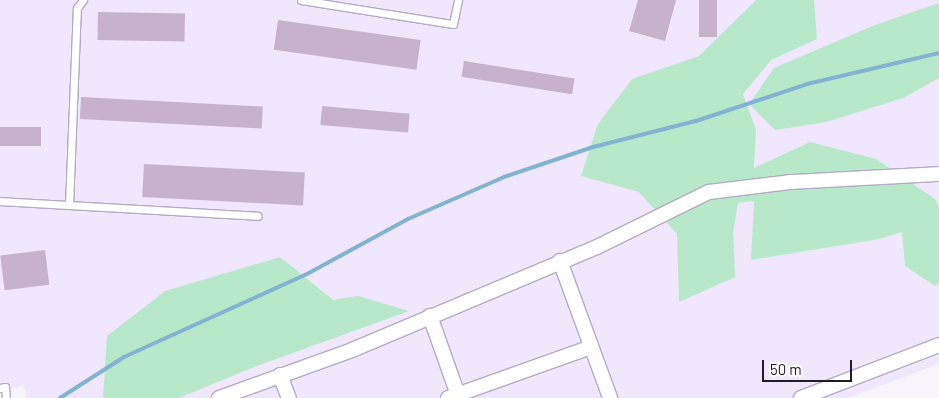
<!DOCTYPE html>
<style>
body{margin:0}
#map{position:relative;width:939px;height:398px;overflow:hidden;background:#f7f5fb;font-family:Barlow,sans-serif}
div>[style]{position:absolute}
.built>*{inset:0;background:#f0e7fd}
.green>*{inset:0;background:#b7e8c9}
.stream>*{height:4px;margin:-2px;padding:0 2px;transform-origin:2px;border-radius:2px;background:#83b3d0}
.building>*{inset:0;background:#c7b2cb;transform-origin:0 0}
.roads{filter:drop-shadow(1px 0 #b5aac6) drop-shadow(-1px 0 #b5aac6) drop-shadow(0 1px #b5aac6) drop-shadow(0 -1px #b5aac6)}
.lane>*{height:7px;margin:-3.5px;padding:0 3.5px;transform-origin:3.5px;border-radius:3.5px;background:#fff}
.street>*{height:14px;margin:-7px;padding:0 7px;transform-origin:7px;border-radius:7px;background:#fff}
span{translate:-50% -50%;white-space:nowrap;text-align:center;line-height:1.15;-webkit-text-stroke:4px #fff;paint-order:stroke}
.scale{position:absolute;left:762px;top:360px;width:90px;height:22px;box-sizing:border-box;border:2px solid #211c27;border-top:0;padding-left:6px;font-size:15px;line-height:18px;white-space:nowrap;color:#211c27;-webkit-text-stroke:4px #fff;paint-order:stroke}
</style>
<div id="map">
<div class="built">
<i style="clip-path:polygon(0 0,939px 0,939px 364px,848px 398px,27px 398px,23px 385px,0 393px)"></i>
</div>
<div class="green">
<i style="clip-path:polygon(756px 0,814px 0,817px 39px,771px 60px,743px 94px,756px 130px,754px 168px,810px 142px,876px 159px,935px 199px,939px 206px,939px 283px,935px 286px,905px 266px,902px 232px,879px 239px,751px 260px,754px 201px,738px 203px,733px 232px,735px 277px,679px 302px,677px 234px,639px 192px,581px 176px,598px 124px,632px 79px,699px 56px)"></i>
<i style="clip-path:polygon(939px 3px,939px 78px,903px 98px,826px 122px,775px 130px,749px 104px,774px 68px,875px 25px)"></i>
<i style="clip-path:polygon(280px 257px,333px 300px,358px 296px,409px 311px,254px 367px,179px 398px,103px 398px,107px 336px,165px 291px)"></i>
</div>
<div class="stream">
<i style="left:60px;top:398px;width:76px;rotate:-32.6deg"></i>
<i style="left:124px;top:357px;width:201px;rotate:-24.4deg"></i>
<i style="left:307px;top:274px;width:115px;rotate:-28.6deg"></i>
<i style="left:408px;top:219px;width:105px;rotate:-23.6deg"></i>
<i style="left:504px;top:177px;width:94px;rotate:-18.6deg"></i>
<i style="left:593px;top:147px;width:106px;rotate:-14.2deg"></i>
<i style="left:696px;top:121px;width:117px;rotate:-18.4deg"></i>
<i style="left:807px;top:84px;width:136px;rotate:-13.2deg"></i>
</div>
<div class="building">
<i style="clip-path:polygon(638px 0,676px 0,665px 41px,629px 31px)"></i>
<i style="left:699px;top:0;width:18px;height:37px"></i>
<i style="left:98px;top:12px;width:87px;height:28px;rotate:1deg"></i>
<i style="left:278px;top:20px;width:144px;height:30px;rotate:8deg"></i>
<i style="left:464px;top:61px;width:112px;height:16px;rotate:9deg"></i>
<i style="left:81px;top:97px;width:182px;height:22px;rotate:3deg"></i>
<i style="left:322px;top:106px;width:88px;height:19px;rotate:5deg"></i>
<i style="left:0;top:127px;width:41px;height:19px"></i>
<i style="left:144px;top:164px;width:161px;height:33px;rotate:3deg"></i>
<i style="left:45px;top:250px;width:35px;height:45px;rotate:83deg"></i>
</div>
<div class="roads">
<div class="lane">
<i style="left:301px;top:0;width:154px;rotate:9deg"></i>
<i style="left:453px;top:24px;width:25px;rotate:-78deg"></i>
<i style="left:0;top:201px;width:258px;rotate:3.3deg"></i>
<i style="left:69px;top:205px;width:197px;rotate:-87.7deg"></i>
<i style="left:77px;top:8px;width:10px;rotate:-53deg"></i>
<i style="left:0;top:388px;width:5px;rotate:-11deg"></i>
<i style="left:5px;top:387px;width:11px;rotate:85deg"></i>
</div>
<div class="street">
<i style="left:560px;top:261px;width:146px;rotate:69.9deg"></i>
<i style="left:430px;top:316px;width:87px;rotate:70.5deg"></i>
<i style="left:280px;top:375px;width:25px;rotate:69deg"></i>
<i style="left:219px;top:398px;width:141px;rotate:-19.8deg"></i>
<i style="left:352px;top:350px;width:266px;rotate:-22.8deg"></i>
<i style="left:597px;top:247px;width:125px;rotate:-26.2deg"></i>
<i style="left:709px;top:192px;width:83px;rotate:-7deg"></i>
<i style="left:791px;top:182px;width:148px;rotate:-3.1deg"></i>
<i style="left:448px;top:398px;width:152px;rotate:-19.6deg"></i>
<i style="left:801px;top:398px;width:148px;rotate:-21deg"></i>
</div>
</div>
<div class="scale">50 m</div>
</div>
